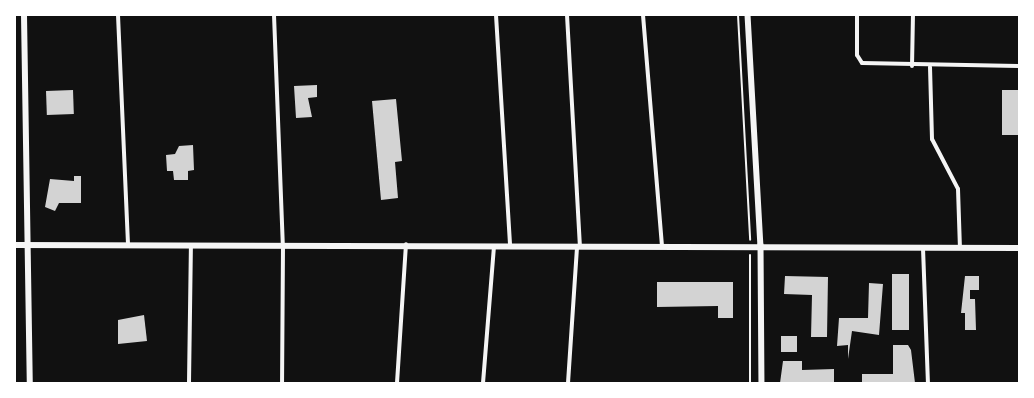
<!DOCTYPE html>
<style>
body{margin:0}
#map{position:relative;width:1034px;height:398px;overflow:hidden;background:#111;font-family:Poppins,sans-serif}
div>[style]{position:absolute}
.building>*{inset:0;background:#d3d3d3;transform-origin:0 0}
.path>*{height:2px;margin:-1px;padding:0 1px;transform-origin:1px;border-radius:1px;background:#f5f5f5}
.minor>*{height:4px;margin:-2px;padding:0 2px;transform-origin:2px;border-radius:2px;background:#f5f5f5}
.secondary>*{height:5.5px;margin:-2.75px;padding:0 2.75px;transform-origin:2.75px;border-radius:2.75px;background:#f5f5f5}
.primary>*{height:6px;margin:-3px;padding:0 3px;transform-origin:3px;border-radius:3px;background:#f5f5f5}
span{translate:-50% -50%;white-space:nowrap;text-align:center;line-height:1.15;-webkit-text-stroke:4px #fff;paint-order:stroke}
.frame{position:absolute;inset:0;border:16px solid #fff;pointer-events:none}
</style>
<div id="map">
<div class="building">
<i style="clip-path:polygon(317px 85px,317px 97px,308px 98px,312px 117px,296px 118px,294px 86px)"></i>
<i style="left:73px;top:90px;width:24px;height:27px;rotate:88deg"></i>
<i style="left:1002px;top:90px;width:17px;height:45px"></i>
<i style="clip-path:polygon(396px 99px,402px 161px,395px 162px,398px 198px,381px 200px,372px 101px)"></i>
<i style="clip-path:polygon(193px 145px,194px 170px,188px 171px,188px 180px,174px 180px,173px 171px,167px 171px,166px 155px,175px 154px,179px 146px)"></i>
<i style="clip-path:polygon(74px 176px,81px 176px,81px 203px,59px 203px,55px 211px,45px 207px,50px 179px,74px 181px)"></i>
<i style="left:892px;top:274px;width:17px;height:56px"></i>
<i style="clip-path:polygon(785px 276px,828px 277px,827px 337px,811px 337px,812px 295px,784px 294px)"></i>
<i style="clip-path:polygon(965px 276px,979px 276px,979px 290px,970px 290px,970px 299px,975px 299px,976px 330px,965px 330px,965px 313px,961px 313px)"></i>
<i style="clip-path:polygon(657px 282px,733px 282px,733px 318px,718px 318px,718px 306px,657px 307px)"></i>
<i style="clip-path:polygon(869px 283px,883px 284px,879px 335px,852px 331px,848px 359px,848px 345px,837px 346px,839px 318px,868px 318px)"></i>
<i style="clip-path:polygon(144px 315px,147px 341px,118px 344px,118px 320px)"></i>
<i style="left:781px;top:336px;width:16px;height:16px"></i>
<i style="clip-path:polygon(893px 345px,908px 345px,911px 350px,915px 383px,862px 383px,862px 374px,893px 374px)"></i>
<i style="clip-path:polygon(783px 361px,802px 361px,802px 370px,834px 369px,834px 383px,780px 383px)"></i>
</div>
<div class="path">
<i style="left:738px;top:15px;width:225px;rotate:86.9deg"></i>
<i style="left:750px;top:383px;width:128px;rotate:-90deg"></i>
</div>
<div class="minor">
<i style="left:118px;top:15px;width:229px;rotate:87.5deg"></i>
<i style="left:274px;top:15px;width:231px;rotate:87.8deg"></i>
<i style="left:283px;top:246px;width:137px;rotate:90.4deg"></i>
<i style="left:496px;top:15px;width:230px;rotate:86.5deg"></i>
<i style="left:567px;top:15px;width:230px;rotate:86.8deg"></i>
<i style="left:643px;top:15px;width:231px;rotate:85.3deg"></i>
<i style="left:857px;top:15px;width:40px;rotate:90deg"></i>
<i style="left:857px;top:55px;width:9px;rotate:58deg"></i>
<i style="left:862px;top:63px;width:157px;rotate:1.1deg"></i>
<i style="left:912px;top:66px;width:51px;rotate:-88.9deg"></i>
<i style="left:930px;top:67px;width:72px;rotate:88.4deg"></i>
<i style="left:932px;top:139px;width:56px;rotate:62.5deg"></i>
<i style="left:958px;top:189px;width:59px;rotate:88.1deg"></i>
<i style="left:923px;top:248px;width:135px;rotate:87.9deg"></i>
<i style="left:189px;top:383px;width:138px;rotate:-89.2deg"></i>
<i style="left:397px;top:383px;width:139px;rotate:-86.3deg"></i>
<i style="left:483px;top:383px;width:137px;rotate:-85.4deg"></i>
<i style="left:568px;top:383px;width:137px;rotate:-86.2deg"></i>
</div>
<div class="secondary">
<i style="left:748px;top:15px;width:230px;rotate:86.8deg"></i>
<i style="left:761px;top:245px;width:138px;rotate:89.6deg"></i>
<i style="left:15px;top:245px;width:1004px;rotate:0.17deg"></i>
</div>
<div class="primary">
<i style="left:24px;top:15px;width:368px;rotate:89.1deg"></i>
</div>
<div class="frame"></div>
</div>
